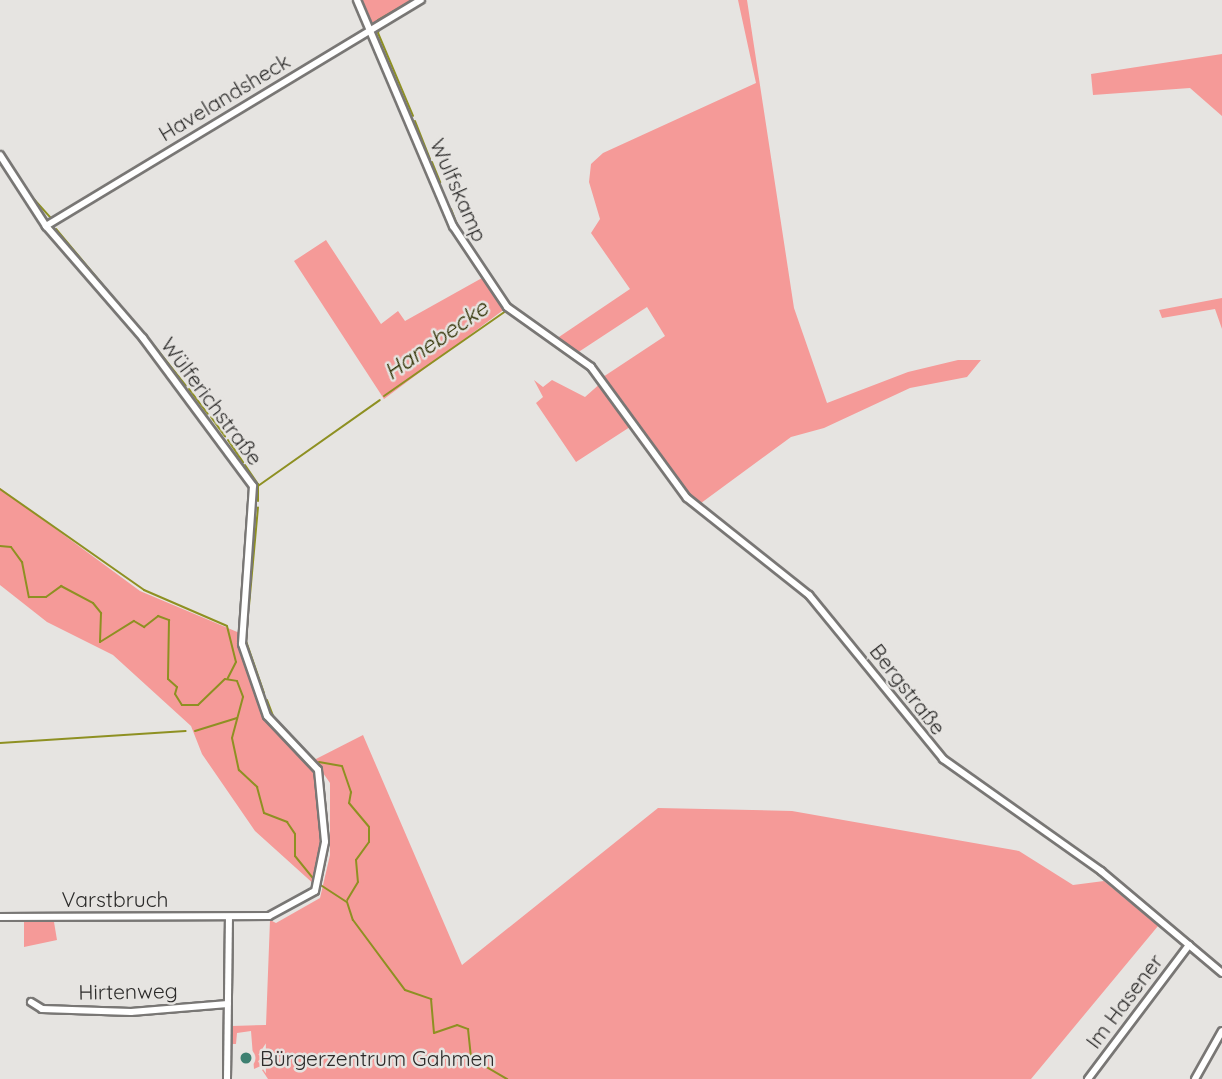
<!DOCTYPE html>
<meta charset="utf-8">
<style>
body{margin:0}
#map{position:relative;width:1222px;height:1079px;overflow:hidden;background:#e6e4e1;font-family:Quicksand,sans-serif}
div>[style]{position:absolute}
.green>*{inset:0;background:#f59a98}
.stream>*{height:2px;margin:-1px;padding:0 1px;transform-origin:1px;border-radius:1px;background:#8e9022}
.roads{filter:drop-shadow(2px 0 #797775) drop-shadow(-2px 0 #797775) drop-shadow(0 2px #797775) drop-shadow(0 -2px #797775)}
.minor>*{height:6px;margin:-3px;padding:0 3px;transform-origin:3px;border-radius:3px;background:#fff}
.dots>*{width:19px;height:19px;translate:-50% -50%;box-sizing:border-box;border:4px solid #e6e4e1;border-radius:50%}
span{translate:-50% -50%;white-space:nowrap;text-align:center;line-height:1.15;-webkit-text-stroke:5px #e6e4e1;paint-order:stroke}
.street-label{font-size:21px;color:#2c2b2a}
.poi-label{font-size:21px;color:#2c2b2a}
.left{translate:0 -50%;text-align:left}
.water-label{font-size:23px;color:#313205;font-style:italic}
</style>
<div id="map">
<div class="green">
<i style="clip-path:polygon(360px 0,419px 0,373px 24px)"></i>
<i style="clip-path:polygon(738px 0,747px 0,794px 308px,827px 403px,908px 372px,958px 360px,981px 360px,967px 377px,910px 388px,824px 428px,791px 437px,697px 506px,603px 377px,665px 336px,647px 307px,577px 353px,556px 339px,630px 289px,591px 233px,600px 219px,589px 182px,591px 164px,603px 153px,756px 83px)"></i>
<i style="clip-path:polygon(1222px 54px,1222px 116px,1190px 88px,1093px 95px,1091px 74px)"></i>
<i style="clip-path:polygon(326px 240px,381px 324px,398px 311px,405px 321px,482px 278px,506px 308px,384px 399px,294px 261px)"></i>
<i style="clip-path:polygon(1222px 298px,1222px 329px,1215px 309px,1162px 318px,1159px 310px)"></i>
<i style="clip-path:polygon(534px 380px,543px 387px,552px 380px,585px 397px,602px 382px,633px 425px,576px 462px,536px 403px,543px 397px)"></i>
<i style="clip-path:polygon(0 488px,140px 591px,242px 634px,267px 716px,321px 779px,323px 856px,316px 886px,255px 831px,202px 754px,191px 726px,113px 655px,47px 622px,0 585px)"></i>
<i style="clip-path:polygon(363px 735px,462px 965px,658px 808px,792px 811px,1019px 851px,1073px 885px,1104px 881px,1158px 926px,1031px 1079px,268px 1079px,262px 1070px,283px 1056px,254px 1069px,251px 1031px,237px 1033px,236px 1044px,231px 1044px,232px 1026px,266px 1025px,270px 920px,276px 923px,320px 898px,330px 855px,330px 783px,314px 760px)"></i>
<i style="clip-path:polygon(24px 922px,54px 922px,57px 940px,24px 947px)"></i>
</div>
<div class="stream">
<i style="left:378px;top:20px;width:40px;rotate:-29.7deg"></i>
<i style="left:380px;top:26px;width:7px;rotate:106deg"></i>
<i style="left:378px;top:33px;width:90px;rotate:67.1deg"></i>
<i style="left:415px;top:121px;width:41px;rotate:68.5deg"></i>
<i style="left:3px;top:152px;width:49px;rotate:57.6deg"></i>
<i style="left:432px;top:162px;width:22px;rotate:68deg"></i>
<i style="left:32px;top:197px;width:28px;rotate:48deg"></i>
<i style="left:451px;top:209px;width:19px;rotate:69deg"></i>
<i style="left:56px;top:229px;width:114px;rotate:50deg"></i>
<i style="left:132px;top:319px;width:30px;rotate:50deg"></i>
<i style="left:153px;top:344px;width:53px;rotate:51.8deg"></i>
<i style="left:189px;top:389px;width:31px;rotate:53deg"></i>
<i style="left:384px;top:396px;width:149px;rotate:-34.9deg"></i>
<i style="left:211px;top:417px;width:24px;rotate:54deg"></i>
<i style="left:228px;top:440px;width:27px;rotate:56deg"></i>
<i style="left:245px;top:465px;width:23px;rotate:56deg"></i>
<i style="left:258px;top:484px;width:17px;rotate:90deg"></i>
<i style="left:258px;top:486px;width:149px;rotate:-35.2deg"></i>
<i style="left:0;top:489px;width:176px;rotate:35deg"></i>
<i style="left:144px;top:590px;width:90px;rotate:23.4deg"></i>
<i style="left:227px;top:626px;width:37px;rotate:76deg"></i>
<i style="left:236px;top:662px;width:18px;rotate:117deg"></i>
<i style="left:0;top:546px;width:11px;rotate:5deg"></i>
<i style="left:11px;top:547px;width:19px;rotate:54deg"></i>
<i style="left:22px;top:562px;width:36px;rotate:79deg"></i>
<i style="left:29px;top:597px;width:17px"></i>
<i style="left:46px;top:597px;width:19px;rotate:-36deg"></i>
<i style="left:61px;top:586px;width:36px;rotate:28deg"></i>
<i style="left:93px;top:603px;width:13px;rotate:51deg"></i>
<i style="left:101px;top:613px;width:29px;rotate:92deg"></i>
<i style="left:100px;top:642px;width:40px;rotate:-32deg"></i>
<i style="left:134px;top:621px;width:12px;rotate:31deg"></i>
<i style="left:144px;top:627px;width:18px;rotate:-38deg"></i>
<i style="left:158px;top:616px;width:12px;rotate:20deg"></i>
<i style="left:169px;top:620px;width:59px;rotate:91deg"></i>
<i style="left:168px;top:679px;width:12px;rotate:42deg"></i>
<i style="left:177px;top:687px;width:7px;rotate:106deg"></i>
<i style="left:175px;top:694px;width:13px;rotate:58deg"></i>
<i style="left:182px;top:705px;width:16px"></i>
<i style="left:198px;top:705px;width:37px;rotate:-44deg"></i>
<i style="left:225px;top:679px;width:12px;rotate:9deg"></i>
<i style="left:237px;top:681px;width:17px;rotate:69deg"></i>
<i style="left:243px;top:697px;width:42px;rotate:105deg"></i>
<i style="left:232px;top:738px;width:33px;rotate:78deg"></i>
<i style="left:239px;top:770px;width:25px;rotate:43deg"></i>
<i style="left:257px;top:787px;width:27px;rotate:75deg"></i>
<i style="left:264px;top:813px;width:25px;rotate:21deg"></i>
<i style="left:287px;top:822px;width:14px;rotate:56deg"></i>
<i style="left:295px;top:834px;width:22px;rotate:90deg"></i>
<i style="left:295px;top:856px;width:32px;rotate:51deg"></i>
<i style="left:249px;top:606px;width:99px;rotate:-84.8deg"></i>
<i style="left:248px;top:612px;width:29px;rotate:94deg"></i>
<i style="left:246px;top:641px;width:55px;rotate:70.9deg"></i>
<i style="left:267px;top:700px;width:19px;rotate:69deg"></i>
<i style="left:195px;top:731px;width:44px;rotate:-17.2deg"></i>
<i style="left:0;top:743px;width:186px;rotate:-3.7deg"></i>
<i style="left:299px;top:745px;width:22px;rotate:43deg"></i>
<i style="left:319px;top:762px;width:23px;rotate:10deg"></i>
<i style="left:342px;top:766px;width:28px;rotate:71deg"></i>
<i style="left:351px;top:792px;width:11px;rotate:100deg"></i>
<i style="left:349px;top:803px;width:31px;rotate:50deg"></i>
<i style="left:369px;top:827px;width:15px;rotate:90deg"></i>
<i style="left:369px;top:842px;width:22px;rotate:126deg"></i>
<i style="left:356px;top:860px;width:22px;rotate:85deg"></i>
<i style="left:358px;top:882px;width:21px;rotate:121deg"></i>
<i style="left:319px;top:884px;width:33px;rotate:33deg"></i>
<i style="left:347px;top:902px;width:19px;rotate:72deg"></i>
<i style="left:353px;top:920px;width:87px;rotate:53.4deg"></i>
<i style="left:405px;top:990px;width:28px;rotate:19deg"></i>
<i style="left:431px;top:999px;width:34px;rotate:85deg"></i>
<i style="left:434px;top:1033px;width:24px;rotate:-19deg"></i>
<i style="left:457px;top:1025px;width:12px;rotate:20deg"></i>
<i style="left:468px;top:1029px;width:29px;rotate:84deg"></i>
<i style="left:471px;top:1058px;width:42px;rotate:30.3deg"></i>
</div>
<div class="roads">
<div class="minor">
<i style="left:357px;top:0;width:246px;rotate:67deg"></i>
<i style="left:453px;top:226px;width:97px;rotate:56.3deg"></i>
<i style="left:507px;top:307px;width:103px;rotate:35.5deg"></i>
<i style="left:591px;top:367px;width:162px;rotate:53.8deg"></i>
<i style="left:687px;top:498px;width:156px;rotate:38.5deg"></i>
<i style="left:809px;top:595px;width:212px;rotate:50.7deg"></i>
<i style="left:943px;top:759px;width:194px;rotate:35.3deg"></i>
<i style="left:1101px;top:871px;width:158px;rotate:40.1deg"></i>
<i style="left:0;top:155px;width:85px;rotate:57.1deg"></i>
<i style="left:46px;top:226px;width:148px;rotate:49.1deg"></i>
<i style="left:143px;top:338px;width:184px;rotate:53.4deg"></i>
<i style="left:253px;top:486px;width:158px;rotate:94deg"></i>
<i style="left:242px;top:644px;width:76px;rotate:70.9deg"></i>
<i style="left:267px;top:716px;width:74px;rotate:46.6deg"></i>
<i style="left:318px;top:770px;width:72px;rotate:84.4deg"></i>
<i style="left:325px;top:842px;width:50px;rotate:101.5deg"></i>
<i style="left:315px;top:891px;width:52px;rotate:151.5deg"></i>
<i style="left:269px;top:916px;width:269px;rotate:179.8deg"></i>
<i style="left:46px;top:226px;width:438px;rotate:-31.1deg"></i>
<i style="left:31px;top:1002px;width:13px;rotate:32deg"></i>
<i style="left:42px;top:1009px;width:89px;rotate:1.9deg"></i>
<i style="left:131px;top:1012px;width:97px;rotate:-4.7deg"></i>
<i style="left:227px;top:1079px;width:162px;rotate:-89.3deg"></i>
<i style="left:1088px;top:1079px;width:168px;rotate:-53deg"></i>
<i style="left:1195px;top:1079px;width:55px;rotate:-60.6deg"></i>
</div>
</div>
<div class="dots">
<i style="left:246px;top:1058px;background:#3e8071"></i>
</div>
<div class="street-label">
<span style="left:224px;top:97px;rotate:-31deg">Havelandsheck</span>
<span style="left:459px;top:190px;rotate:66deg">Wulfskamp</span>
<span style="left:212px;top:401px;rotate:53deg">Wülferichstraße</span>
<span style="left:908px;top:689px;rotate:52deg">Bergstraße</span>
<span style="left:115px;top:899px">Varstbruch</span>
<span style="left:128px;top:991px;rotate:-1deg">Hirtenweg</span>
<span style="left:1124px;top:1001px;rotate:-53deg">Im Hasener</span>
</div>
<div class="poi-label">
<span class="left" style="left:260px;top:1058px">Bürgerzentrum Gahmen</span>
</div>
<div class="water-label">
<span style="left:436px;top:340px;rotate:-35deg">Hanebecke</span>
</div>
</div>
